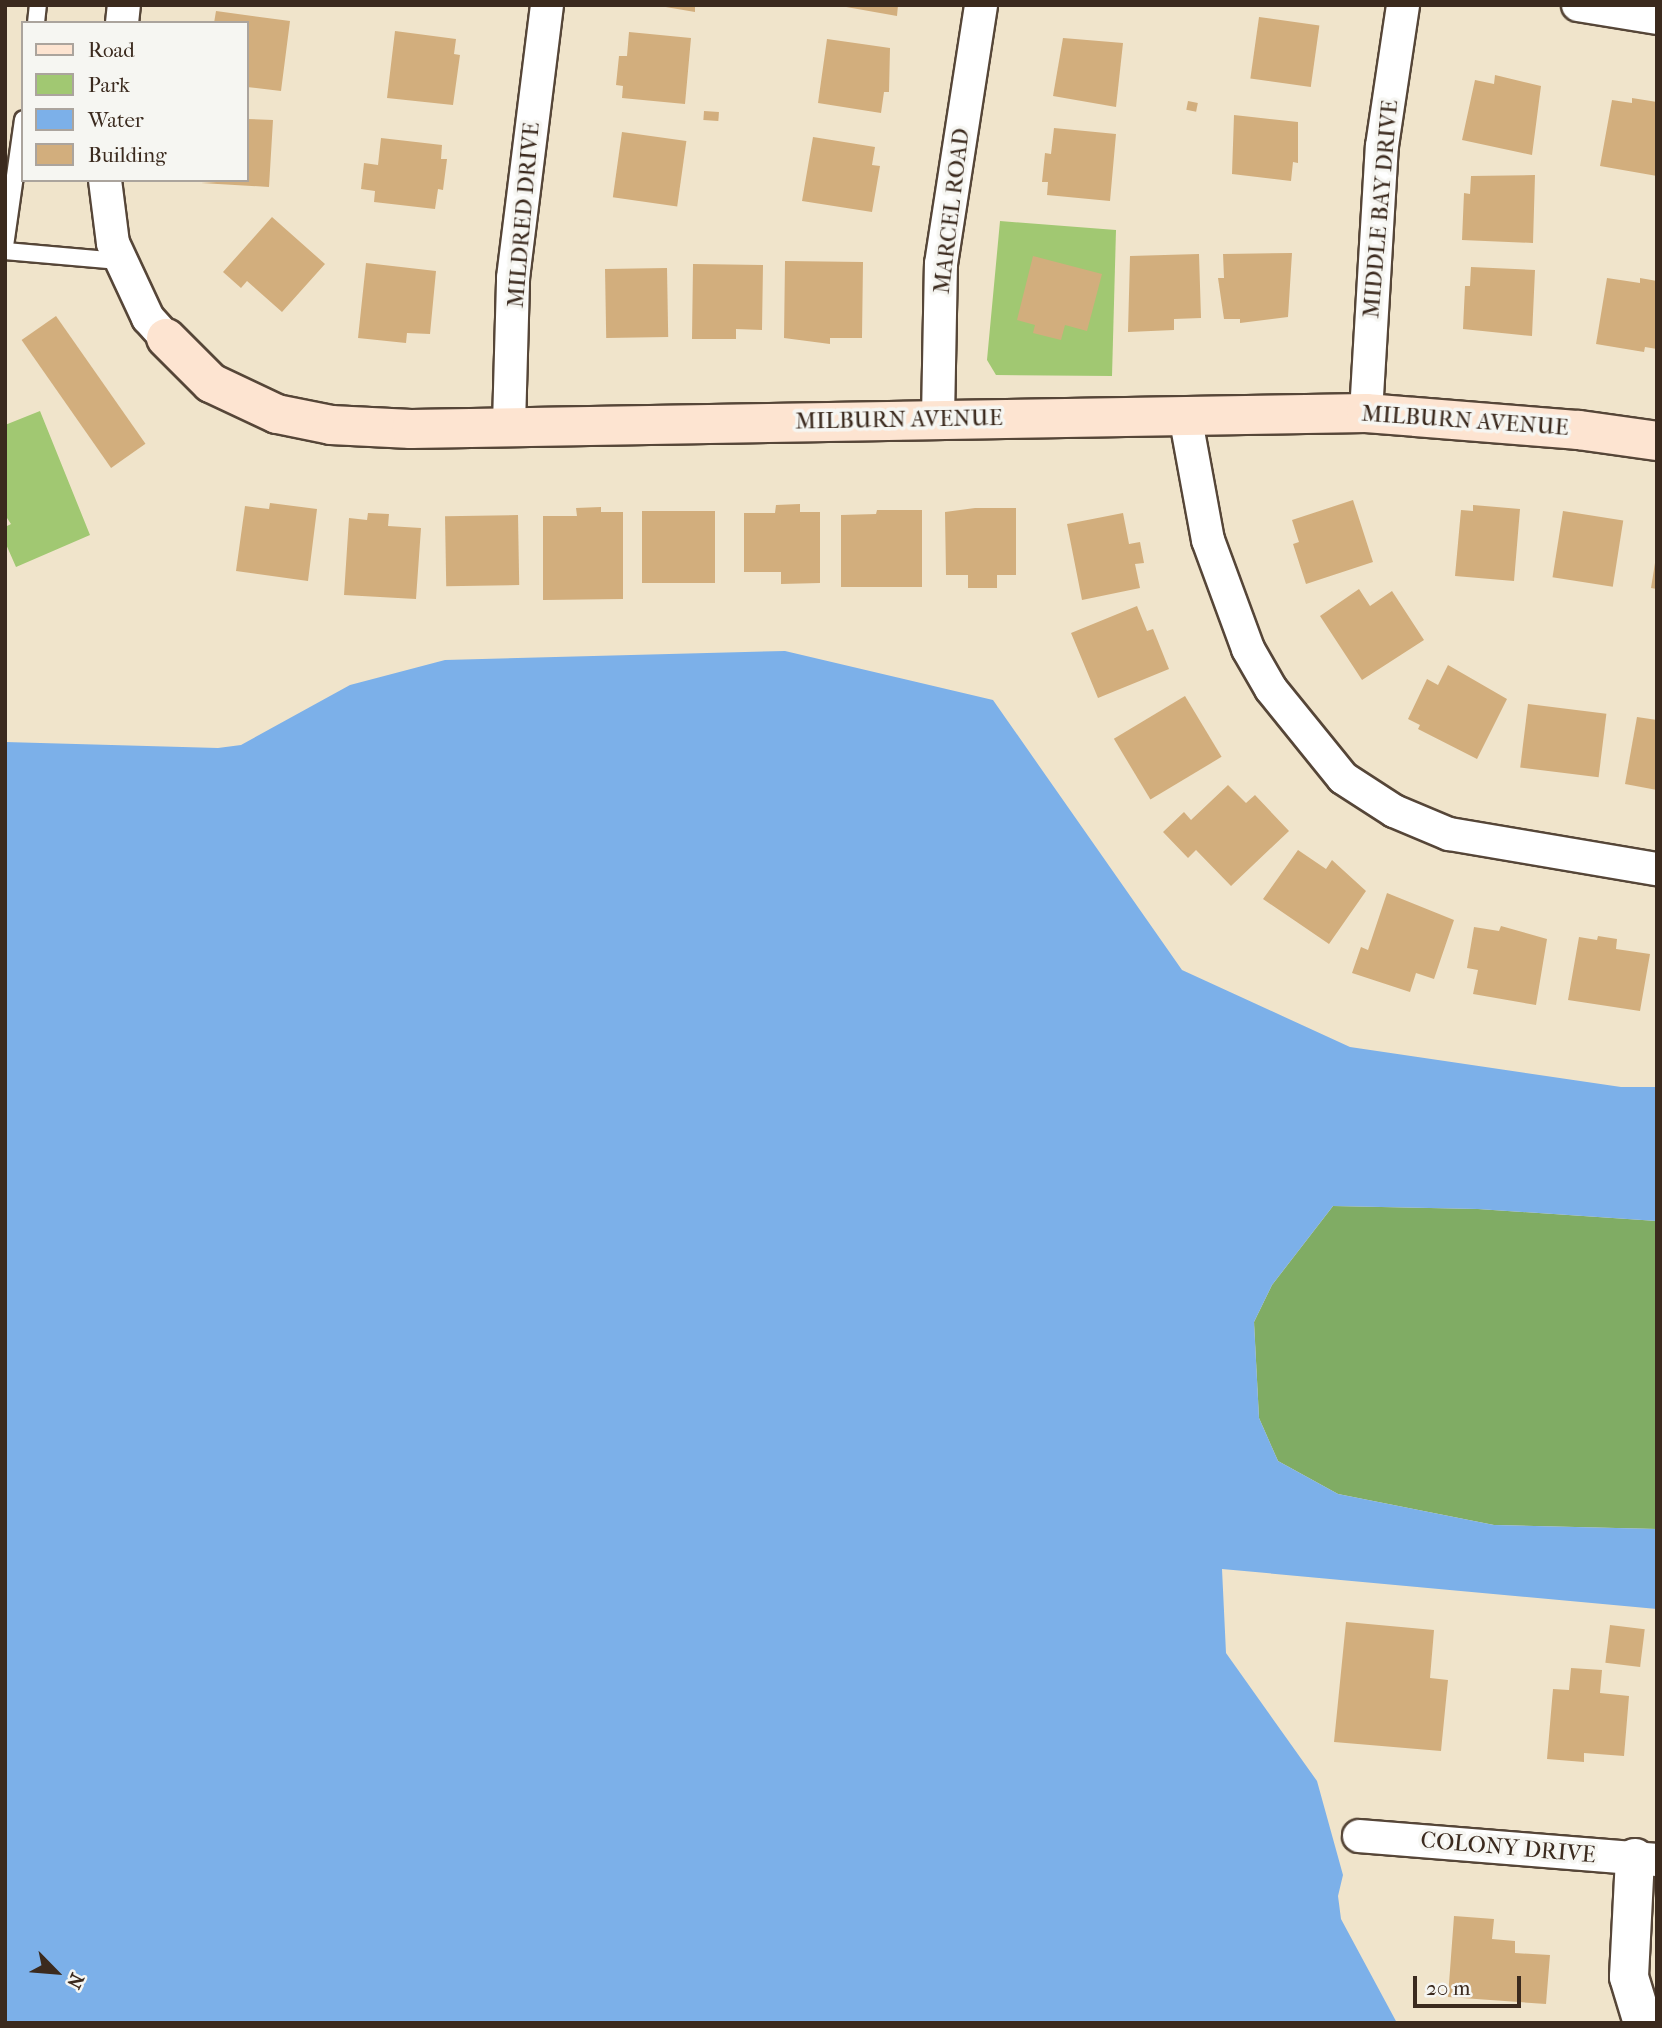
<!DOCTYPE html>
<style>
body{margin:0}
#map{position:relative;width:1662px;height:2028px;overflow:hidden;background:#f0e4cb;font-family:"IM FELL French Canon",serif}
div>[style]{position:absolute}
.green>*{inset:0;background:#a1c872}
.forest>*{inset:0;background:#80ac64}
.water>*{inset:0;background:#7cb0e9}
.building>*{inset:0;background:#d2ae7d;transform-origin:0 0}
.roads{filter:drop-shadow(2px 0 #564638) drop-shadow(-2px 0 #564638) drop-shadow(0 2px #564638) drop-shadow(0 -2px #564638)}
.service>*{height:16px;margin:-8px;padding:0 8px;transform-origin:8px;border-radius:8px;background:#fff}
.minor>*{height:32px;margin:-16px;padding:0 16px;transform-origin:16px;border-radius:16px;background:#fff}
.tertiary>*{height:38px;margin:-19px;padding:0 19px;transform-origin:19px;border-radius:19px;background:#fff}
.secondary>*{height:38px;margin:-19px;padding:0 19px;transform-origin:19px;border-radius:19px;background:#fde4d1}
span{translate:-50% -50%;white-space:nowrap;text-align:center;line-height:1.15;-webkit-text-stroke:7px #f6f6f2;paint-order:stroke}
.street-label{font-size:23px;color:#3b2a1e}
.frame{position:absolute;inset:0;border:7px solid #3b2a1e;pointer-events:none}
.legend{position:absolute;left:21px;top:21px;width:228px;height:161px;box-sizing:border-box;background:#f6f6f2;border:2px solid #aba49d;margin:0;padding:9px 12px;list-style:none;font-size:21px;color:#3b2a1e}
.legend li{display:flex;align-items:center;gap:14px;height:35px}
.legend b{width:35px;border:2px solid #aba49d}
.north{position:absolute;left:21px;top:1937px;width:70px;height:70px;-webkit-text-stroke:5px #f6f6f2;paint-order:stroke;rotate:115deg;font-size:19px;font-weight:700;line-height:28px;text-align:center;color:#3b2a1e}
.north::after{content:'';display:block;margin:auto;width:24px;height:32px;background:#3b2a1e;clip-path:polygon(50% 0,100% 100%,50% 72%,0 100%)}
.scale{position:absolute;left:1413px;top:1976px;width:108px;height:32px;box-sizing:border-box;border:4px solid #3b2a1e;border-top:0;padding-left:9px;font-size:21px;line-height:24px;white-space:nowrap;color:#3b2a1e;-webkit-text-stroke:5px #f6f6f2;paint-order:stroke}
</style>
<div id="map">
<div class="green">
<i style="clip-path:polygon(1000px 221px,1116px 230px,1112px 376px,996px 375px,987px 360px)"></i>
<i style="clip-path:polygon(40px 411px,90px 535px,16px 567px,5px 542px,5px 527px,11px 524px,5px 515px,5px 425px)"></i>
</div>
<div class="forest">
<i style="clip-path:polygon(1333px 1206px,1478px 1209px,1657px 1221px,1657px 1529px,1494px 1525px,1338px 1494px,1278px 1461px,1259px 1418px,1254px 1322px,1272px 1285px)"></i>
</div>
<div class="water">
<i style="clip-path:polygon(785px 651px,993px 700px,1182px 970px,1350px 1047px,1621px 1087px,1657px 1087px,1657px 1221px,1478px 1209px,1333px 1206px,1272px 1285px,1254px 1322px,1259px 1418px,1278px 1461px,1338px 1494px,1494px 1525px,1657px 1529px,1657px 1609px,1222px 1569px,1226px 1653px,1317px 1781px,1343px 1875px,1338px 1896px,1341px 1919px,1397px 2023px,5px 2023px,5px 742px,218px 748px,241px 745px,350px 685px,445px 660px)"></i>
</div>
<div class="building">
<i style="clip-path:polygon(654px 5px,695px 5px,695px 12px)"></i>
<i style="clip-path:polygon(835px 5px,898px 5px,897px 16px)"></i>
<i style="clip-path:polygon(216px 11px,290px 21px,281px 91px,247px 87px,247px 23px,214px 23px)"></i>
<i style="left:1259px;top:17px;width:61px;height:62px;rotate:8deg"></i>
<i style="clip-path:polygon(395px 31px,456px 39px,454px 54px,460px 55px,453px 105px,387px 98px)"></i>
<i style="clip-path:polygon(629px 32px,691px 38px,685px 104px,622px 98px,623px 86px,616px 85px,619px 56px,627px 56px)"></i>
<i style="clip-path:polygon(1063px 38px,1123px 43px,1116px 107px,1053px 96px)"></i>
<i style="clip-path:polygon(827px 39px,890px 48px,889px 92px,884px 92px,881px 113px,818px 103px)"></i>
<i style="clip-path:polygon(1495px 75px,1541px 86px,1532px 155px,1462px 140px,1475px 80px,1494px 84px)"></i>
<i style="clip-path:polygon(1632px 98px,1657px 102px,1657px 176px,1600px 166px,1612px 100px,1632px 103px)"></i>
<i style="left:1188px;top:101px;width:10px;height:9px;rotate:11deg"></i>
<i style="left:704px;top:111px;width:15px;height:9px;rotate:4deg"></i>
<i style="clip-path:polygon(1234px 115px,1298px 122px,1298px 163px,1293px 162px,1291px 181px,1232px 174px)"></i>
<i style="clip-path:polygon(247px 119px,273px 120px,269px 187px,201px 183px,247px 180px)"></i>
<i style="clip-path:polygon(1054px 128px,1116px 134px,1110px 201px,1047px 195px,1048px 182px,1042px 182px,1045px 153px,1051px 154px)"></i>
<i style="left:622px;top:132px;width:65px;height:66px;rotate:8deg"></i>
<i style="clip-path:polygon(813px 137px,875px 147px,872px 165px,880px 166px,872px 212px,802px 201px)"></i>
<i style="clip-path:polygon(381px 138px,442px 145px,441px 159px,447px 159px,443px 190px,438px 189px,435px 209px,374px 202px,375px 191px,361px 189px,364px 163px,378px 165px)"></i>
<i style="clip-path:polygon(1535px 175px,1533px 243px,1462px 240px,1464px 193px,1470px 194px,1471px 176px)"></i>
<i style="clip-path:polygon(272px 217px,325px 264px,282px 312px,247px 281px,241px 288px,223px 272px)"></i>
<i style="clip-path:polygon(1292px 253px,1288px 317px,1240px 323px,1240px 319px,1224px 319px,1218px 278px,1224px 278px,1223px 254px)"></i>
<i style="clip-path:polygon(1199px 254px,1201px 318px,1174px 319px,1174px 330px,1128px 332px,1130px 256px)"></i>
<i style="clip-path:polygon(1033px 256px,1102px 274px,1087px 331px,1065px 325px,1061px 340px,1033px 333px,1035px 325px,1017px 320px)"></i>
<i style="clip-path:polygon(785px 261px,863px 262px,862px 338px,830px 338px,830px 344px,784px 338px)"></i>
<i style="clip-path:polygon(366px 263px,436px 271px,430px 334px,407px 333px,406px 343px,358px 338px)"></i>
<i style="clip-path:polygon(693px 264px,763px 265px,762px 330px,736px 329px,736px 339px,692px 339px)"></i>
<i style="clip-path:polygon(1471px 267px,1535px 270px,1532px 336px,1463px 329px,1465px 286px,1470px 286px)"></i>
<i style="left:667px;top:268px;width:69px;height:62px;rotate:89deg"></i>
<i style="clip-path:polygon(1607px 278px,1640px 283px,1640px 278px,1657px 281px,1657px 349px,1645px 347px,1644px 352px,1596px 344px)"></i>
<i style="left:56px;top:316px;width:156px;height:42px;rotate:55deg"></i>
<i style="clip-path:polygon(1353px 500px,1373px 562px,1306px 584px,1293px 544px,1299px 542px,1292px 520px)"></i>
<i style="clip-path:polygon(270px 503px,317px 509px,308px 581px,236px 571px,245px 506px,269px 509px)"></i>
<i style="clip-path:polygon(800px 504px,800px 512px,820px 512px,820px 583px,781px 584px,781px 572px,744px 572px,744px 513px,775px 513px,776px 505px)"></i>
<i style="clip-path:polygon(1473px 505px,1520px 509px,1514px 581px,1455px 576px,1461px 510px,1473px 511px)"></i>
<i style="clip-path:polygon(601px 507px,601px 512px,623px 512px,623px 599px,543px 600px,543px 516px,577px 516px,576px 508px)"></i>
<i style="clip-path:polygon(975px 508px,1016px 508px,1016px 575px,997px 575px,997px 588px,968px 588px,968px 575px,946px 575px,945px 512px)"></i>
<i style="clip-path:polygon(877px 510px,922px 510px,922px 587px,841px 587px,841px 515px,876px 514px)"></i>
<i style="left:715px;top:511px;width:72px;height:73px;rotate:90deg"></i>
<i style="left:1563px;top:511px;width:61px;height:67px;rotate:9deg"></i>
<i style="clip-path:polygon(368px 513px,389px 514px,388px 526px,421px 528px,416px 599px,344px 595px,349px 518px,367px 520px)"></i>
<i style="clip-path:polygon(1123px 513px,1129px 544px,1140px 542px,1144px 563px,1135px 564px,1140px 588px,1082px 600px,1067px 524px)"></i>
<i style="left:518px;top:515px;width:70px;height:73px;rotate:89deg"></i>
<i style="clip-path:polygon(1655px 563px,1657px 563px,1657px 589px,1651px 588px)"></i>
<i style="clip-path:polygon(1359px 589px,1370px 606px,1392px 591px,1424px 640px,1362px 680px,1320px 616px)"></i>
<i style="clip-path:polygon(1137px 606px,1147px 631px,1153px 629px,1169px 669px,1098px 698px,1071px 633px)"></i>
<i style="clip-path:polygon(1448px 665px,1507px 699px,1477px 759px,1418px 729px,1420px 725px,1408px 719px,1427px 679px,1438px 685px)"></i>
<i style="left:1185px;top:696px;width:71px;height:83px;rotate:59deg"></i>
<i style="left:1528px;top:704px;width:79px;height:64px;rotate:7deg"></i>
<i style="clip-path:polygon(1637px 717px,1657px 720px,1657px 790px,1625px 784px)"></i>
<i style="clip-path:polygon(1228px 785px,1246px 803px,1255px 795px,1289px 831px,1231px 886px,1196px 850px,1188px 858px,1163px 832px,1184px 812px,1191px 820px)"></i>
<i style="clip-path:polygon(1298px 850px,1326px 869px,1332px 860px,1366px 891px,1329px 944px,1263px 899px)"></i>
<i style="clip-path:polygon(1387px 893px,1454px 920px,1434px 979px,1416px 973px,1410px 992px,1352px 973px,1361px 947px,1368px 950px)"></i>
<i style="clip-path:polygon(1501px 926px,1547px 939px,1536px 1005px,1473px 994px,1478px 970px,1467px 968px,1474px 927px,1499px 931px)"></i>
<i style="clip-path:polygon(1598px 936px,1617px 939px,1616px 949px,1650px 954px,1640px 1011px,1568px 1000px,1579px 937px,1597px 940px)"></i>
<i style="clip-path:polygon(1346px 1622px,1434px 1630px,1430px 1678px,1448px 1680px,1441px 1751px,1334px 1742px)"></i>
<i style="left:1610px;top:1625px;width:35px;height:38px;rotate:7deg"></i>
<i style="clip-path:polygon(1571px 1668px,1602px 1670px,1600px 1693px,1629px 1696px,1624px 1756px,1584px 1753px,1584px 1762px,1547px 1759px,1553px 1689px,1569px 1690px)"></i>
<i style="clip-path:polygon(1454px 1916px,1494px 1919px,1492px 1939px,1515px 1941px,1515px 1953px,1550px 1955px,1546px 2004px,1448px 1997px)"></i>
</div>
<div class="roads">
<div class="service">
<i style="left:36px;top:23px;width:18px;rotate:-84deg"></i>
<i style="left:5px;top:246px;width:128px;rotate:-81.9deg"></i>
<i style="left:5px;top:251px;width:115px;rotate:5deg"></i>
</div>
<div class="minor">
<i style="left:1578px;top:5px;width:80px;rotate:9.3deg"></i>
<i style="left:122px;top:23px;width:18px;rotate:-84deg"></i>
<i style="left:105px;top:180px;width:64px;rotate:82.8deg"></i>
<i style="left:113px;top:243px;width:83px;rotate:65deg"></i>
<i style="left:148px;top:318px;width:27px;rotate:48deg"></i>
<i style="left:1366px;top:413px;width:267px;rotate:-86.6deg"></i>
<i style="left:1382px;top:146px;width:143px;rotate:-81.5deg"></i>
<i style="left:1185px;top:415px;width:127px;rotate:79.6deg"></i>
<i style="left:1208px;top:540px;width:116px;rotate:69.8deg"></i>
<i style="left:1248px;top:649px;width:46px;rotate:60.1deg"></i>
<i style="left:1271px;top:689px;width:114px;rotate:51deg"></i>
<i style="left:1343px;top:778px;width:61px;rotate:32.9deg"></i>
<i style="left:1394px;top:811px;width:60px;rotate:22.7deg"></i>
<i style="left:1449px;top:834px;width:211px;rotate:9.6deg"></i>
<i style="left:938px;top:418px;width:154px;rotate:-88.9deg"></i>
<i style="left:941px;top:264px;width:262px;rotate:-81.2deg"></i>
<i style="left:509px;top:425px;width:147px;rotate:-88.4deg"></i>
<i style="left:513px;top:278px;width:275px;rotate:-82.9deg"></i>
<i style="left:1359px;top:1836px;width:299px;rotate:4.6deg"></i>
</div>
<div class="tertiary">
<i style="left:1635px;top:1858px;width:119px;rotate:92.9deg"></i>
<i style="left:1629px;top:1977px;width:48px;rotate:73.1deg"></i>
</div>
<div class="secondary">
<i style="left:166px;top:338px;width:64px;rotate:45deg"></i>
<i style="left:211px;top:383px;width:73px;rotate:25.2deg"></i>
<i style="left:277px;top:414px;width:55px;rotate:11.5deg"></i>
<i style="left:331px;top:425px;width:80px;rotate:2.9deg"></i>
<i style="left:411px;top:429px;width:955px;rotate:-0.96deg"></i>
<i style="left:1366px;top:413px;width:214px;rotate:4.6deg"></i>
<i style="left:1579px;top:430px;width:79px;rotate:8deg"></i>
</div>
</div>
<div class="street-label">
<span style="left:1381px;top:209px;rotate:-85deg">MIDDLE BAY DRIVE</span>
<span style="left:952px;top:211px;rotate:-83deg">MARCEL ROAD</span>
<span style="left:524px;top:215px;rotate:-85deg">MILDRED DRIVE</span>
<span style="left:899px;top:420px;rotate:-1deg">MILBURN AVENUE</span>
<span style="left:1465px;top:421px;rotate:4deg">MILBURN AVENUE</span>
<span style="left:1508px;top:1848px;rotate:5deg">COLONY DRIVE</span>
</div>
<div class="frame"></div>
<ul class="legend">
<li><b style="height:9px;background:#fde4d1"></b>Road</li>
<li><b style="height:19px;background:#a1c872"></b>Park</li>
<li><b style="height:19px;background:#7cb0e9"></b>Water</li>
<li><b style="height:19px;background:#d2ae7d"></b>Building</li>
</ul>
<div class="north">N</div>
<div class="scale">20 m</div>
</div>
